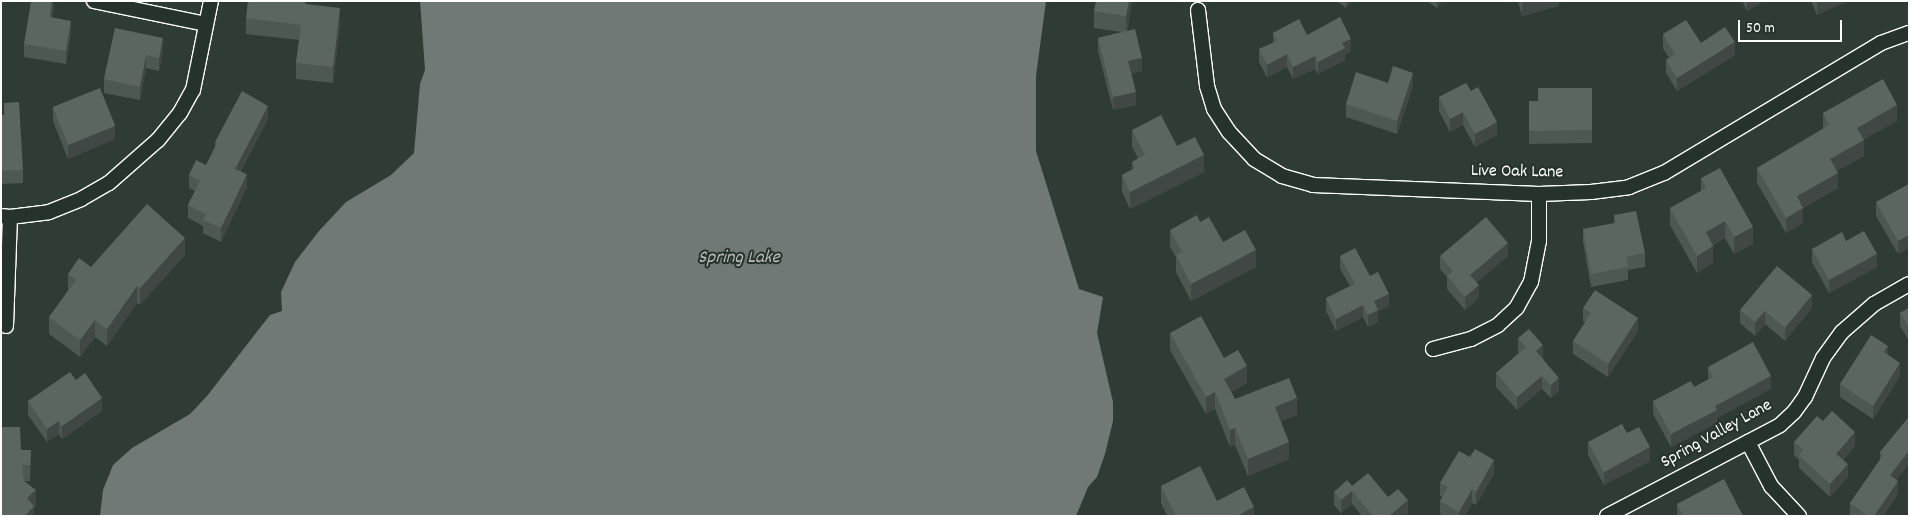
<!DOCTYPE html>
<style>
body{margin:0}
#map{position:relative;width:1910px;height:517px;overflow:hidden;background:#2f3b35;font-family:Dekko,sans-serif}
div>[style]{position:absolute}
.water>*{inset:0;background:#707975}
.roads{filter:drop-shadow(1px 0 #fff) drop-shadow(-1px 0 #fff) drop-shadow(0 1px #fff) drop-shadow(0 -1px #fff)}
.street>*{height:14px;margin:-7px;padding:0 7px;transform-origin:7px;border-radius:7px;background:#26332d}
.wall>*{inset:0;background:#4e5853}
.shaded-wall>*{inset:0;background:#404744}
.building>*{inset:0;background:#5b6661;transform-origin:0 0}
span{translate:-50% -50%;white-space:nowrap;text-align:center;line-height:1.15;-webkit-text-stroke:4px #26332d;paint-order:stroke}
.street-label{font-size:18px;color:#fff}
.water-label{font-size:19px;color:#b8bcba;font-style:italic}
.frame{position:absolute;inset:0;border:2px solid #fff;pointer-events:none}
.scale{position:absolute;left:1738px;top:20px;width:104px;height:22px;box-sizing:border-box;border:2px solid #fff;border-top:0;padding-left:6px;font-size:15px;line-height:18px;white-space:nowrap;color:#fff;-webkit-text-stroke:4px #26332d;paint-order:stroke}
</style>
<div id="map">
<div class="water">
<i style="clip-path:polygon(420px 1px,1046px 1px,1036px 76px,1036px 151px,1079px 289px,1103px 297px,1097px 333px,1113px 402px,1113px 421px,1105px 454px,1097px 477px,1088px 487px,1076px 516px,100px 516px,103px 490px,113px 465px,132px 448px,190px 414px,207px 396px,270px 315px,282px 311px,281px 292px,295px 262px,319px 231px,346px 202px,391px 175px,414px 153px,420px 84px,425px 70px)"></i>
</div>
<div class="roads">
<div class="street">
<i style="left:94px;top:1px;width:114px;rotate:11.6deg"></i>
<i style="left:1198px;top:10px;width:77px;rotate:83.2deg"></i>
<i style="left:1207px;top:86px;width:24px;rotate:73deg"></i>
<i style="left:1214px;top:109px;width:27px;rotate:57deg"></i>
<i style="left:1229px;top:132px;width:37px;rotate:47deg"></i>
<i style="left:1254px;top:159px;width:33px;rotate:31deg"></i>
<i style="left:1282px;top:176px;width:32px;rotate:16deg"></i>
<i style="left:1313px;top:185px;width:226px;rotate:2.3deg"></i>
<i style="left:1539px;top:194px;width:52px;rotate:-2.2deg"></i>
<i style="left:1591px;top:192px;width:38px;rotate:-7deg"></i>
<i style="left:1629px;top:187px;width:38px;rotate:-22deg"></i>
<i style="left:1664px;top:173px;width:253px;rotate:-30.9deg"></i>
<i style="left:1881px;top:43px;width:30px;rotate:-20deg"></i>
<i style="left:1px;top:216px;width:9px;rotate:6deg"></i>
<i style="left:10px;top:217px;width:39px;rotate:-7deg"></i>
<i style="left:49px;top:212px;width:35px;rotate:-22deg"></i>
<i style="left:81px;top:199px;width:32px;rotate:-30deg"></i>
<i style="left:109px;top:183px;width:65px;rotate:-41.3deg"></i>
<i style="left:158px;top:140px;width:35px;rotate:-51deg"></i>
<i style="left:180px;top:113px;width:26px;rotate:-61deg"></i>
<i style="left:193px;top:90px;width:91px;rotate:-78.6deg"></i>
<i style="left:6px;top:326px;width:109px;rotate:-87.9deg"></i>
<i style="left:1433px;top:349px;width:39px;rotate:-15deg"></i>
<i style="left:1471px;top:339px;width:30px;rotate:-27deg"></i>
<i style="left:1498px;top:325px;width:26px;rotate:-43deg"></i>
<i style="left:1517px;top:307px;width:29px;rotate:-61deg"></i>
<i style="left:1531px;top:282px;width:42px;rotate:-79deg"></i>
<i style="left:1539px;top:241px;width:47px;rotate:-90deg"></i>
<i style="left:1748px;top:442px;width:50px;rotate:62.4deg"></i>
<i style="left:1771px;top:486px;width:41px;rotate:47deg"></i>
<i style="left:1607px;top:516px;width:195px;rotate:-27.7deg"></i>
<i style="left:1780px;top:425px;width:19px;rotate:-43deg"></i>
<i style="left:1794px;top:412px;width:19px;rotate:-54deg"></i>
<i style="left:1805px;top:397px;width:43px;rotate:-65.2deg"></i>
<i style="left:1823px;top:358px;width:32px;rotate:-54deg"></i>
<i style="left:1842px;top:332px;width:43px;rotate:-41.2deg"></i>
<i style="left:1874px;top:304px;width:40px;rotate:-29.7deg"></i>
</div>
</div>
<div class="wall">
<i style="clip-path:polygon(54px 1px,54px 7px,52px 18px,71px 34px,66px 64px,24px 57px,24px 44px)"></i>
<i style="clip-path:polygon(1132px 1px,1127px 31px,1142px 71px,1131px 74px,1136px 105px,1113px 110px,1098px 51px,1098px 38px,1121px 32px,1094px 28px,1094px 11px)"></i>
<i style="clip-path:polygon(1337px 1px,1351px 1px,1346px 8px)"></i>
<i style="clip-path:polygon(1427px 1px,1442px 1px,1437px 8px)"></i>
<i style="clip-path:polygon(1518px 1px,1559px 1px,1559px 6px,1522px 16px)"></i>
<i style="clip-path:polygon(1742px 1px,1764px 1px,1747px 11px)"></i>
<i style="clip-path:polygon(1811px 1px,1846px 1px,1817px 15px)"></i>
<i style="clip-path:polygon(307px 4px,340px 24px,333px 83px,296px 79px,296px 63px,299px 40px,246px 34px,246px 18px)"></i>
<i style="clip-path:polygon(115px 28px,163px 51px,159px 71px,146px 68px,140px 100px,104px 93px,104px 79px)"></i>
<i style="clip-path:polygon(1273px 33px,1307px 35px,1351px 51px,1345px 55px,1345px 60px,1318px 74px,1315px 69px,1293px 79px,1287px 67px,1267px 77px,1259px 62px,1259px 49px,1273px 43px)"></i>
<i style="clip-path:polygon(1663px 34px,1701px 43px,1735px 55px,1677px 91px,1666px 73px,1666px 60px,1669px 58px,1663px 48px)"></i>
<i style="clip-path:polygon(1388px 83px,1413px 86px,1397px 134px,1346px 117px,1346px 104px)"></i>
<i style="clip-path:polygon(1466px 83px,1497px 135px,1475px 147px,1463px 125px,1450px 132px,1439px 111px,1439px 97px)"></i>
<i style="clip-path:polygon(1592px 88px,1592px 143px,1529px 144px,1529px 101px,1538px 101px)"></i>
<i style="clip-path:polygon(4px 103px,23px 170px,23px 183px,2px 184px,1px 115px,4px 115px)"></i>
<i style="clip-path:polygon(53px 108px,115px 139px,68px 159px,53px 121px)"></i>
<i style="clip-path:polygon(1823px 113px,1897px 121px,1864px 139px,1864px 156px,1837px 171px,1838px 188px,1803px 208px,1803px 223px,1786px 233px,1757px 183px,1757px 168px,1823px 129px)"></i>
<i style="clip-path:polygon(268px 119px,241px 171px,247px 187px,221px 242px,203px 233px,203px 226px,188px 218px,188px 205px,195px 191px,189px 188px,189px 175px,206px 165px,215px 148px,215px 142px)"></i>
<i style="clip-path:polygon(1132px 130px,1177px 146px,1204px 172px,1130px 209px,1122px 192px,1122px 175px,1132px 170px,1132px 162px,1138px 158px,1132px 147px)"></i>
<i style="clip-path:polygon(1701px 178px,1753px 244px,1734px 254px,1725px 238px,1713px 245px,1713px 263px,1697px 273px,1670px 225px,1670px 208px,1701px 191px)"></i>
<i style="clip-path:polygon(1909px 184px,1909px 248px,1898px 254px,1876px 216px,1876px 202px)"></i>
<i style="clip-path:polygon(1614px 215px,1645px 253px,1645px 267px,1628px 270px,1628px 280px,1591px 287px,1583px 242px,1583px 229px,1614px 223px)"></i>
<i style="clip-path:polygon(1200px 222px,1223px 242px,1256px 267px,1191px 301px,1176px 272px,1176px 257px,1170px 247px,1170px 230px)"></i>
<i style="clip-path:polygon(1846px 241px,1877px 267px,1829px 293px,1812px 262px,1812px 249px)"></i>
<i style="clip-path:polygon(185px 255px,140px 305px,137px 303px,107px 346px,95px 337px,80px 357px,49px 334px,49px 317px,68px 291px,68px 274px,91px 267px)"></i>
<i style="clip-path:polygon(1340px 256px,1370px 276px,1389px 306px,1378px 311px,1378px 322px,1368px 327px,1363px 317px,1336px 331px,1326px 311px,1326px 298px,1350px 286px,1340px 269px)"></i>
<i style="clip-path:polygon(1440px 256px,1508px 256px,1477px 282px,1479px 298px,1465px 310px,1447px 289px,1447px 277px,1440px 269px)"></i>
<i style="clip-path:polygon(1583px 308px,1638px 331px,1608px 377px,1573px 354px,1573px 341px,1585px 322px,1583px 321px)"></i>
<i style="clip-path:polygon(1812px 308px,1785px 341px,1765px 324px,1755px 336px,1740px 323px,1740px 310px)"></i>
<i style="clip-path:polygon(1909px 308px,1909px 341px,1900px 326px,1900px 313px)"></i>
<i style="clip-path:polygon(1170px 333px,1224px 358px,1247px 383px,1231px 392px,1235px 399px,1297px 415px,1281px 421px,1289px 459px,1248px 476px,1235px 445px,1230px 447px,1215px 409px,1206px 414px,1170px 350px)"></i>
<i style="clip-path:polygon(1518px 338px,1543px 358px,1559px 391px,1551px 398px,1542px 389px,1517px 410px,1496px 387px,1496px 373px,1519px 353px,1518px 352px)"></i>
<i style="clip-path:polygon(1888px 355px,1900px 376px,1873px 419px,1840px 397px,1840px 384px)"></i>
<i style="clip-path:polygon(1708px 367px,1771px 389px,1717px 418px,1717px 423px,1671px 447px,1653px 414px,1653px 401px,1694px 387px,1708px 380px)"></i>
<i style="clip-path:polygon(76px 380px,102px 411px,62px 439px,59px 434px,47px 442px,28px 415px,28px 401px)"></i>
<i style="clip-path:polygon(1908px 418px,1896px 480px,1898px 494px,1883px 516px,1850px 516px,1850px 503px,1880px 460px,1880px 452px)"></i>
<i style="clip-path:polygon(1823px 421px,1855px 446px,1843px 460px,1848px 477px,1830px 497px,1799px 468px,1799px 460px,1794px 455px,1794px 442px)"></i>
<i style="clip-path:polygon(1627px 433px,1650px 461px,1604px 485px,1588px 455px,1588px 442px)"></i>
<i style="clip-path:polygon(21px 450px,31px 450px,30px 481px,24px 481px,36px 506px,34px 507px,34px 516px,1px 516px)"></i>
<i style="clip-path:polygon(1494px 474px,1476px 505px,1472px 503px,1465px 516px,1443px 516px,1440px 514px,1440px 501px,1443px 497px,1440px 496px,1440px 483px)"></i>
<i style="clip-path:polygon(1161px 486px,1217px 501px,1254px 516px,1167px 516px,1161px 503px)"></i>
<i style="clip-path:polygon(1352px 486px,1388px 497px,1408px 513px,1405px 516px,1362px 516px,1352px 504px,1341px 513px,1334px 505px,1334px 492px)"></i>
<i style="clip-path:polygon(1677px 504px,1743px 516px,1677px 516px)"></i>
</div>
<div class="shaded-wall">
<i style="clip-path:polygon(52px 1px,54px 1px,54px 7px,50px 31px,50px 17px)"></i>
<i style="clip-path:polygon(1129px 1px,1132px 1px,1126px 33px,1126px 16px)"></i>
<i style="clip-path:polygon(1346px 1px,1351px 1px,1346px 8px)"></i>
<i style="clip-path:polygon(1437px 1px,1442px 1px,1437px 8px)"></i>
<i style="clip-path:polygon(1527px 1px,1559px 1px,1559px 6px,1522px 16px,1522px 3px)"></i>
<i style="clip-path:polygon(1747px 1px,1764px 1px,1747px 11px)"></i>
<i style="clip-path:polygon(1818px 1px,1846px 1px,1846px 2px,1817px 15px,1817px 2px)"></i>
<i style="clip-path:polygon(340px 8px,340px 24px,333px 83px,333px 67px)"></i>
<i style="clip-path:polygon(71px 21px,71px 34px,66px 64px,66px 51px)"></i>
<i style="clip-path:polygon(163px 38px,163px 51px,159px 71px,159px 58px)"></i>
<i style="clip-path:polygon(1351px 39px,1351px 51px,1345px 55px,1345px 60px,1318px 74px,1318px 62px,1342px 43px)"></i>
<i style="clip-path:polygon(1735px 42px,1735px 55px,1677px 91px,1677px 78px)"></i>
<i style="clip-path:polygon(1287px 54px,1287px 67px,1267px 77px,1267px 65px)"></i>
<i style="clip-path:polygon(146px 55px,146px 68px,140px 100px,140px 87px)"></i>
<i style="clip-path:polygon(1315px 56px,1315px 69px,1293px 79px,1293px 67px)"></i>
<i style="clip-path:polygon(1142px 58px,1142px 71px,1128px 75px,1128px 61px)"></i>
<i style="clip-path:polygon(1413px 73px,1413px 86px,1397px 134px,1397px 121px)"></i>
<i style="clip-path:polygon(1136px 92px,1136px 105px,1113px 110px,1113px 97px)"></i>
<i style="clip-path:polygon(1897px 105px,1897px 121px,1857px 143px,1857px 128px)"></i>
<i style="clip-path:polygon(268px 106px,268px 119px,235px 182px,235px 169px)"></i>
<i style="clip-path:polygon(1463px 112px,1463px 125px,1450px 132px,1450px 119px)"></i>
<i style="clip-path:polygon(1497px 122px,1497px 135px,1475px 147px,1475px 134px)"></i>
<i style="clip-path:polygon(115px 126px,115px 139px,68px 159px,68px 145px)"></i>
<i style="clip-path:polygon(1864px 140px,1864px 156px,1830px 175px,1830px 159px)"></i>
<i style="clip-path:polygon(1204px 155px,1204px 172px,1130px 209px,1130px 192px)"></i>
<i style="clip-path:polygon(1838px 173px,1838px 188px,1803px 208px,1803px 223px,1786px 233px,1786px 218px,1797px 196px)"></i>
<i style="clip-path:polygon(247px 174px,247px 187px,221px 242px,221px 228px)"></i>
<i style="clip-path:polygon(1725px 221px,1725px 238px,1706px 249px,1706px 232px)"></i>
<i style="clip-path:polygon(1753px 227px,1753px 244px,1734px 254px,1734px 237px)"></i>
<i style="clip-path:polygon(1909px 235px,1909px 248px,1898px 254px,1898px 241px)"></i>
<i style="clip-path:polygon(185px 238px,185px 255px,140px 305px,140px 288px)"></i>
<i style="clip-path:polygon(1508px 243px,1508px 256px,1470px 288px,1470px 275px)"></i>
<i style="clip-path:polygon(1713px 246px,1713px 263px,1697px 273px,1697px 256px)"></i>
<i style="clip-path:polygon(1256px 250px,1256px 267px,1191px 301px,1191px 284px)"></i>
<i style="clip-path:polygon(1877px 254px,1877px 267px,1829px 293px,1829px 280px)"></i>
<i style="clip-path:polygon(1479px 285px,1479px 298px,1465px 310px,1465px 297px)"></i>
<i style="clip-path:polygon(137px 286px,137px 303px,107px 346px,107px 329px)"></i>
<i style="clip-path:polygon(1389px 294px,1389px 306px,1378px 311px,1378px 322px,1368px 327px,1368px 315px,1374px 301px)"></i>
<i style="clip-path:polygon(1812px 295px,1812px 308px,1785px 341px,1785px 328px)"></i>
<i style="clip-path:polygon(1363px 305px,1363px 317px,1336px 331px,1336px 319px)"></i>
<i style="clip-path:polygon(1765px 311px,1765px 324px,1755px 336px,1755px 322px)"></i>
<i style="clip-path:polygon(1638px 318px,1638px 331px,1608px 377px,1608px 364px)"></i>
<i style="clip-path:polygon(95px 320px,95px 337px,80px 357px,80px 340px)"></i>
<i style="clip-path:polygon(1543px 345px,1543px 358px,1536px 364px,1536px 351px)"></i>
<i style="clip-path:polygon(1888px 346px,1888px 359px,1884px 352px)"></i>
<i style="clip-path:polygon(1900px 363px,1900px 376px,1873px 419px,1873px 406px)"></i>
<i style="clip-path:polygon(1247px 366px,1247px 383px,1224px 396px,1224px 379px)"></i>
<i style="clip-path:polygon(1542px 376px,1542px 389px,1517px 410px,1517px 397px)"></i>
<i style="clip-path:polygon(1771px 376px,1771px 389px,1717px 418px,1717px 423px,1671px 447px,1671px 434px,1715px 406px)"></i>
<i style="clip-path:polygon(1559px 378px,1559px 391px,1551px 398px,1551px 385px)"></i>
<i style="clip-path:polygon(1215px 392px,1215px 409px,1206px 414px,1206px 397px)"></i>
<i style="clip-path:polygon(102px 398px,102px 411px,62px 439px,62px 426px)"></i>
<i style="clip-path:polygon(1297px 398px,1297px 415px,1275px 424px,1275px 407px)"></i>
<i style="clip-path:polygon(59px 421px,59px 434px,47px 442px,47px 429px)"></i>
<i style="clip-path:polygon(1235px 428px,1235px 445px,1230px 447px,1230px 430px)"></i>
<i style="clip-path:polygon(1855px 432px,1855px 446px,1836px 467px,1836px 454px)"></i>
<i style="clip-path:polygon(1289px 442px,1289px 459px,1248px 476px,1248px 459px)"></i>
<i style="clip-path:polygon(1650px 447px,1650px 461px,1604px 485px,1604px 472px)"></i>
<i style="clip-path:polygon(1909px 451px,1909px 464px,1890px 488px,1890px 475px)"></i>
<i style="clip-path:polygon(1494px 460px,1494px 474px,1476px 505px,1476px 492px)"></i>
<i style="clip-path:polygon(1848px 464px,1848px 477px,1830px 497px,1830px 484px)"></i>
<i style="clip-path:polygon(1898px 481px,1898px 494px,1883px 516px,1874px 516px)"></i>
<i style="clip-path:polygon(1472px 489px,1472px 503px,1465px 516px,1459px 516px,1459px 512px)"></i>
<i style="clip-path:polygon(36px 490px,36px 506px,34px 507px,34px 516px,25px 516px,27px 498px)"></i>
<i style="clip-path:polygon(1352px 491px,1352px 504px,1341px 513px,1341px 500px)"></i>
<i style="clip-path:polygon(1408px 500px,1408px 513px,1405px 516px,1389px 516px)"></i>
<i style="clip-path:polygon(1254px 507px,1254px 516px,1237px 516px)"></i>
</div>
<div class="building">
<i style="clip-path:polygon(31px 1px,52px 1px,50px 17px,71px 21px,66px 51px,24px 44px)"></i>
<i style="clip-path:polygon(248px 1px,306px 1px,305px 4px,340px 8px,333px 67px,296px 63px,301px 25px,246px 18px)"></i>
<i style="clip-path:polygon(1096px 1px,1129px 1px,1126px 16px,1094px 11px)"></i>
<i style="clip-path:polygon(1340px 17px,1351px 39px,1342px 43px,1345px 48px,1318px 62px,1315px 56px,1293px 67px,1287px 54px,1267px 65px,1259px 49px,1277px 41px,1273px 33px,1299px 19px,1307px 35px)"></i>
<i style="clip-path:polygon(1686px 20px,1701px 43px,1725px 27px,1735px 42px,1677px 78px,1666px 60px,1675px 54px,1663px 34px)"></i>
<i style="clip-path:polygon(115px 28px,163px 38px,159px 58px,146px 55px,140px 87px,104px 79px)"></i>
<i style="clip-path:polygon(1135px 29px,1142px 58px,1128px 61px,1136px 92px,1113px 97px,1098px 38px)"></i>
<i style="clip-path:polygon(1393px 66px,1413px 73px,1397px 121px,1346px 104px,1356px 72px,1388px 83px)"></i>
<i style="clip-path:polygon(1883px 79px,1897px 105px,1857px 128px,1864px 140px,1830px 159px,1838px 173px,1797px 196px,1803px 208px,1786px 218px,1757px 168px,1829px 125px,1823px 113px)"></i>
<i style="clip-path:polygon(1466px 83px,1471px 91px,1478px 87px,1497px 122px,1475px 134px,1463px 112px,1450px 119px,1439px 97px)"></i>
<i style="left:100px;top:88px;width:41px;height:51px;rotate:68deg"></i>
<i style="clip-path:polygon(1538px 88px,1592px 88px,1592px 130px,1529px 131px,1529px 101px,1538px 101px)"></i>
<i style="clip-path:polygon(242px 91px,268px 106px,235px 169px,247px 174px,221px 228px,203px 220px,206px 214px,188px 205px,200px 181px,189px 175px,196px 160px,206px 165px,217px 143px,215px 142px)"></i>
<i style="clip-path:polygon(19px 102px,23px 170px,2px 171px,1px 115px,5px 115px,4px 103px)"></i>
<i style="clip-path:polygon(1161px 115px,1177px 146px,1195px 137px,1204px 155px,1130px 192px,1122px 175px,1135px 168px,1132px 162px,1145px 155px,1132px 130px)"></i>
<i style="clip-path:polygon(1720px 168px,1753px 227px,1734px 237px,1725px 221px,1706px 232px,1713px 246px,1697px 256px,1670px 208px,1706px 188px,1701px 178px)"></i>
<i style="clip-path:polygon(1909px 184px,1909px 235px,1898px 241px,1876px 202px)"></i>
<i style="clip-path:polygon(147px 204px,185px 238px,140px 288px,137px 286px,107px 329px,95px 320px,80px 340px,49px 317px,76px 280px,68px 274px,79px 258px,91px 267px)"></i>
<i style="clip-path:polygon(1636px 211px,1645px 253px,1626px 257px,1628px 267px,1591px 274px,1583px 229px,1616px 223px,1614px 215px)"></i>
<i style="clip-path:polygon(1197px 215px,1200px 222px,1209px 217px,1223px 242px,1245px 230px,1256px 250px,1191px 284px,1176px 255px,1182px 252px,1170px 230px)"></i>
<i style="clip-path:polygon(1486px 217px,1508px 243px,1470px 275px,1479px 285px,1465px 297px,1447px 276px,1453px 271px,1440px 256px)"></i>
<i style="clip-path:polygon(1864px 231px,1877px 254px,1829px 280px,1812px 249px,1842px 232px,1846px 241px)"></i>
<i style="clip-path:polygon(1355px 248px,1370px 276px,1378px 272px,1389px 294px,1374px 301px,1378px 310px,1368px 315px,1363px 305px,1336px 319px,1326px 298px,1355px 284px,1340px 256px)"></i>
<i style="clip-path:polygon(1777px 266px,1812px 295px,1785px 328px,1765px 311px,1755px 322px,1740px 310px)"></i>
<i style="clip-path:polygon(1595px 290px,1638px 318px,1608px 364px,1573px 341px,1591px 313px,1583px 308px)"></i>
<i style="clip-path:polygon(1909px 308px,1909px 327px,1900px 313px)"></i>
<i style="clip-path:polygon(1201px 316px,1224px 358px,1238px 350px,1247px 366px,1224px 379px,1235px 399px,1289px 378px,1297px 398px,1275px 407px,1289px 442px,1248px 459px,1235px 428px,1230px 430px,1215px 392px,1206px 397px,1170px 333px)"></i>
<i style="clip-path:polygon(1529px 329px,1543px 345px,1536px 351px,1559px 378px,1551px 385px,1542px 376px,1517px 397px,1496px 373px,1526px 347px,1518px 338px)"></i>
<i style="clip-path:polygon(1871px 335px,1888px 346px,1884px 352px,1900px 363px,1873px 406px,1840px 384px)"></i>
<i style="clip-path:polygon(1753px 342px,1771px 376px,1715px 406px,1717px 410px,1671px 434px,1653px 401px,1691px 381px,1694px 387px,1713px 377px,1708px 367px)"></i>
<i style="clip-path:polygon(70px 372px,76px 380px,85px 373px,102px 398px,62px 426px,59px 421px,47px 429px,28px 401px)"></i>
<i style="clip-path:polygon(1832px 411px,1855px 432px,1836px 454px,1848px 464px,1830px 484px,1799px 455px,1803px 450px,1794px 442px,1817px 416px,1823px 421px)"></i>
<i style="clip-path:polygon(1908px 418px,1909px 418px,1909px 451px,1890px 475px,1898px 481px,1874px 516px,1868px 516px,1850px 503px,1883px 455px,1880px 452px)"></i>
<i style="clip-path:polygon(1622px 424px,1627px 433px,1639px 427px,1650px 447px,1604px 472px,1588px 442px)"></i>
<i style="clip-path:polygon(1px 427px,20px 427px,21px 450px,31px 450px,30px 465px,22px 465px,24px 481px,36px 490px,27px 498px,34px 506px,25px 516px,1px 516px)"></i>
<i style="clip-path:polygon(1475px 449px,1494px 460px,1476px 492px,1472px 489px,1459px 512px,1440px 501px,1448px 487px,1440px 483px,1459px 451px,1470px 457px)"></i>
<i style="clip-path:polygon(1200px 466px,1217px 501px,1244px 487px,1254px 507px,1237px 516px,1176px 516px,1161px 486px)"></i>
<i style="clip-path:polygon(1368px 473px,1388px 497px,1398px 489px,1408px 500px,1389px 516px,1373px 516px,1352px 491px,1341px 500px,1334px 492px,1347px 480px,1352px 486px)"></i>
<i style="clip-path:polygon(1724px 479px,1743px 516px,1683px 516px,1677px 504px)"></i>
</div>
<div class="street-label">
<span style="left:1517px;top:173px;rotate:1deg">Live Oak Lane</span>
<span style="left:1717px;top:435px;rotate:-29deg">Spring Valley Lane</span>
</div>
<div class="water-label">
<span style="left:739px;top:259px">Spring Lake</span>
</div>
<div class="frame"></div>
<div class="scale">50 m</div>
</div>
